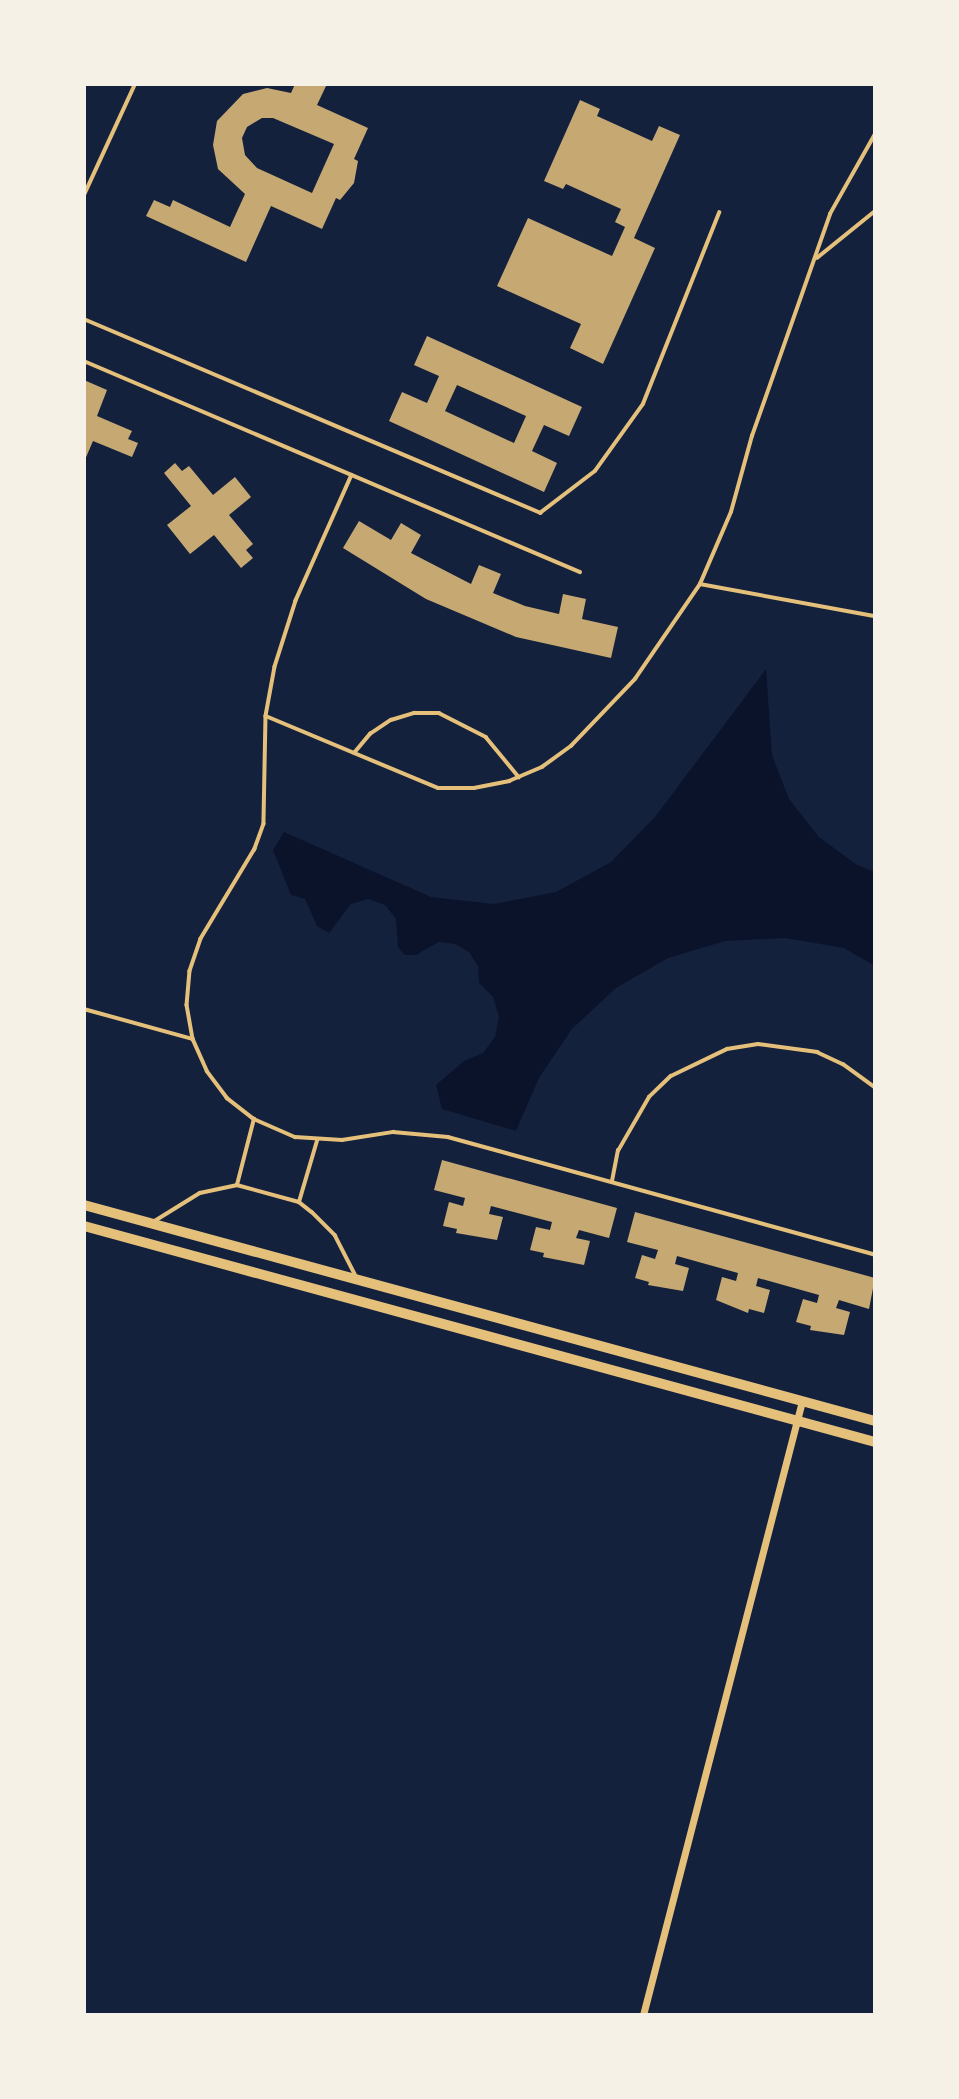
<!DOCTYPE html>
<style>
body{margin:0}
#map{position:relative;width:959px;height:2099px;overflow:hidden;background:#14213d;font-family:"PT Sans",sans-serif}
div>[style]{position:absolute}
.water>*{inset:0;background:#0b132b}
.building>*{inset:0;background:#c6a872}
.service>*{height:3.5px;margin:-1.75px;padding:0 1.75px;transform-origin:1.75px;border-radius:1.75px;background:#e5c07b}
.minor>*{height:7px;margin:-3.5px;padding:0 3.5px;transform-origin:3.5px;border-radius:3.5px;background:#e5c07b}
.tertiary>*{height:10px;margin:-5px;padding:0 5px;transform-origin:5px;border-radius:5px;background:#e5c07b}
span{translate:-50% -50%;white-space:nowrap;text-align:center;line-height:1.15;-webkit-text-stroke:6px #f6f1e7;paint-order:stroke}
.frame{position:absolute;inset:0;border:86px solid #f6f1e7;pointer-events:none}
</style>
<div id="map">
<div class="water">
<i style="clip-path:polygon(766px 669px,772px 755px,789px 799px,819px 837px,857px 865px,875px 872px,875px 966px,844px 948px,785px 938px,725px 941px,668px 958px,616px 988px,572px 1029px,539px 1078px,516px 1131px,442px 1109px,436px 1085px,464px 1061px,483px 1053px,495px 1037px,499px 1017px,493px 997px,479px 983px,478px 966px,469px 952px,455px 944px,439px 942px,416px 955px,405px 955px,398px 947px,396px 919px,385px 905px,368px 899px,351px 904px,329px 933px,317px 926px,305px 899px,291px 895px,273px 850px,284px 832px,431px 897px,494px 904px,556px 892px,611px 862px,655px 817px)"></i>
</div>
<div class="building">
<i style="clip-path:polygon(evenodd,295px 84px,327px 84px,317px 105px,368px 128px,354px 159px,358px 161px,354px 183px,340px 200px,336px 198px,322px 229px,271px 206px,246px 262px,146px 216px,154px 200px,170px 207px,173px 200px,230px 227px,245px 194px,218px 169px,213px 145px,217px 121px,243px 94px,267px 88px,291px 93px,295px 84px,273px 118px,334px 144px,312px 193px,257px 168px,245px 155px,242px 138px,247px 127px,262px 118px,273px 118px)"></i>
<i style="clip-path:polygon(580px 100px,600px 109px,597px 116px,652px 141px,659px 126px,680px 135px,634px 238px,655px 248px,603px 364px,570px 348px,581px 324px,497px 286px,528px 218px,612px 256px,625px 227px,615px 222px,621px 209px,566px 184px,563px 189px,544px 181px)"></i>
<i style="clip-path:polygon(evenodd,427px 336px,582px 407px,569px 436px,544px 425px,532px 451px,557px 463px,544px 492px,389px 421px,402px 392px,427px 403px,439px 376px,414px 365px,427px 336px,457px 385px,526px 416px,514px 443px,445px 411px,457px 385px)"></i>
<i style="clip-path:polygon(84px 380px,107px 390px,97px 416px,132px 431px,128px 439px,138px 443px,132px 457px,93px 441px,84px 462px)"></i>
<i style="clip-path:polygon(175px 463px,182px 471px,189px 466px,213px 495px,235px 477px,251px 497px,229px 515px,253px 544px,246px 550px,253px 558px,241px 568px,214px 535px,190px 554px,167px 525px,191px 506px,164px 473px)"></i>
<i style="clip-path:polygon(359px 521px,391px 540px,401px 523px,421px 535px,411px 553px,471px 584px,479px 565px,501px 574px,493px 593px,525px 606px,559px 614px,563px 594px,586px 599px,582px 619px,618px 627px,611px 658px,516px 637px,426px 599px,343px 548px)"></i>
<i style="clip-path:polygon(442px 1160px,617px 1208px,609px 1238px,579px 1230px,576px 1238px,590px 1241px,584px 1265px,543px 1257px,544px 1253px,530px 1250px,536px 1227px,550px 1230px,552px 1222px,491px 1206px,489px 1214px,503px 1217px,497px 1240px,456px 1233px,457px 1229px,443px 1226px,449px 1202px,463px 1206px,465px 1198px,434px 1190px)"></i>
<i style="clip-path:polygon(635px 1212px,875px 1278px,869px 1309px,839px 1300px,836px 1308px,850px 1312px,844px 1335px,810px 1330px,811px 1326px,796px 1322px,803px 1299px,817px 1303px,819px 1295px,758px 1278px,756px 1286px,770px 1290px,764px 1313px,749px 1309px,748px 1313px,716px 1300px,722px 1277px,736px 1281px,738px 1273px,677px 1256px,675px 1264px,689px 1268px,683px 1291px,648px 1285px,649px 1282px,635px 1278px,642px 1255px,655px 1259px,658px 1250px,627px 1242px)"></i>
</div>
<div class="service">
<i style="left:84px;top:195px;width:122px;rotate:-65.3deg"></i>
<i style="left:817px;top:258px;width:75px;rotate:-39deg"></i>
<i style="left:84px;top:319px;width:496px;rotate:23deg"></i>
<i style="left:540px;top:513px;width:69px;rotate:-37.4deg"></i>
<i style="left:595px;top:471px;width:82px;rotate:-54.4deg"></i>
<i style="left:643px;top:404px;width:206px;rotate:-68.3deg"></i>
<i style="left:84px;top:361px;width:539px;rotate:23.05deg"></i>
<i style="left:352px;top:475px;width:138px;rotate:114deg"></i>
<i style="left:296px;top:601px;width:69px;rotate:107.7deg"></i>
<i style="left:275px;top:667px;width:50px;rotate:100.4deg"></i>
<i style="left:266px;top:716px;width:108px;rotate:91.1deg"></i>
<i style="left:264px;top:824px;width:27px;rotate:110deg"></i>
<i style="left:255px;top:849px;width:105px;rotate:121deg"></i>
<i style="left:201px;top:939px;width:34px;rotate:109deg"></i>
<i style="left:190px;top:971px;width:34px;rotate:95deg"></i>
<i style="left:187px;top:1005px;width:35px;rotate:80deg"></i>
<i style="left:193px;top:1039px;width:35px;rotate:66deg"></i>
<i style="left:207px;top:1071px;width:34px;rotate:53deg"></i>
<i style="left:227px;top:1098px;width:34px;rotate:38deg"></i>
<i style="left:254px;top:1119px;width:45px;rotate:23.7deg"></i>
<i style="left:295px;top:1137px;width:47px;rotate:3.7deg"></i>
<i style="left:342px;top:1140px;width:52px;rotate:-8.9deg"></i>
<i style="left:393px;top:1132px;width:55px;rotate:5.2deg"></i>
<i style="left:448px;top:1137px;width:443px;rotate:15.4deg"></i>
<i style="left:700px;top:584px;width:178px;rotate:10.4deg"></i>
<i style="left:266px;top:716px;width:186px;rotate:22.7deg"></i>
<i style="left:438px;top:788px;width:36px"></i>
<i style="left:474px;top:788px;width:36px;rotate:-11deg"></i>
<i style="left:509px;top:781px;width:36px;rotate:-23deg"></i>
<i style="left:542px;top:767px;width:36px;rotate:-36deg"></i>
<i style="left:571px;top:746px;width:93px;rotate:-46.3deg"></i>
<i style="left:635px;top:679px;width:115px;rotate:-55.6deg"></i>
<i style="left:700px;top:584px;width:78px;rotate:-66.7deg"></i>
<i style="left:731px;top:512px;width:79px;rotate:-74.6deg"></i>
<i style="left:752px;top:436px;width:235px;rotate:-70.6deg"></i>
<i style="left:830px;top:214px;width:92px;rotate:-60.6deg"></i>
<i style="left:354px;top:753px;width:25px;rotate:-50deg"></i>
<i style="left:370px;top:734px;width:25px;rotate:-34deg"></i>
<i style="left:391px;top:720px;width:24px;rotate:-17deg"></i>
<i style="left:414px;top:713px;width:25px"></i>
<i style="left:439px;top:713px;width:53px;rotate:27.1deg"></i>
<i style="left:486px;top:737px;width:52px;rotate:50.5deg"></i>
<i style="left:84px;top:1009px;width:113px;rotate:15.4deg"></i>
<i style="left:612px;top:1181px;width:31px;rotate:-79deg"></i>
<i style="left:618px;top:1151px;width:62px;rotate:-60.1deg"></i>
<i style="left:649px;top:1097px;width:30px;rotate:-44deg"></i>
<i style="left:671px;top:1076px;width:62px;rotate:-25.7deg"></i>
<i style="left:727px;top:1049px;width:31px;rotate:-9deg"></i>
<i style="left:758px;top:1044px;width:60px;rotate:7.7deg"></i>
<i style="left:817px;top:1052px;width:29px;rotate:25deg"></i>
<i style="left:843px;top:1064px;width:39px;rotate:36deg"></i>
<i style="left:237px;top:1185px;width:68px;rotate:-75.6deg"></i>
<i style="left:299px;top:1202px;width:64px;rotate:-73.6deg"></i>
<i style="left:153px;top:1222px;width:55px;rotate:-31.7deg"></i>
<i style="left:200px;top:1193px;width:38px;rotate:-12deg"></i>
<i style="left:237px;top:1185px;width:64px;rotate:15.3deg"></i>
<i style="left:299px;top:1202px;width:16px;rotate:38deg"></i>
<i style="left:312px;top:1212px;width:33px;rotate:45deg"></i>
<i style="left:335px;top:1235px;width:48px;rotate:62.9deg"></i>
</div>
<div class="minor">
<i style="left:643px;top:2015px;width:634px;rotate:-75.48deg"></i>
</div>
<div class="tertiary">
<i style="left:84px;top:1205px;width:820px;rotate:15.27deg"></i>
<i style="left:84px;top:1226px;width:820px;rotate:15.27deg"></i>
</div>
<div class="frame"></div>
</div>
